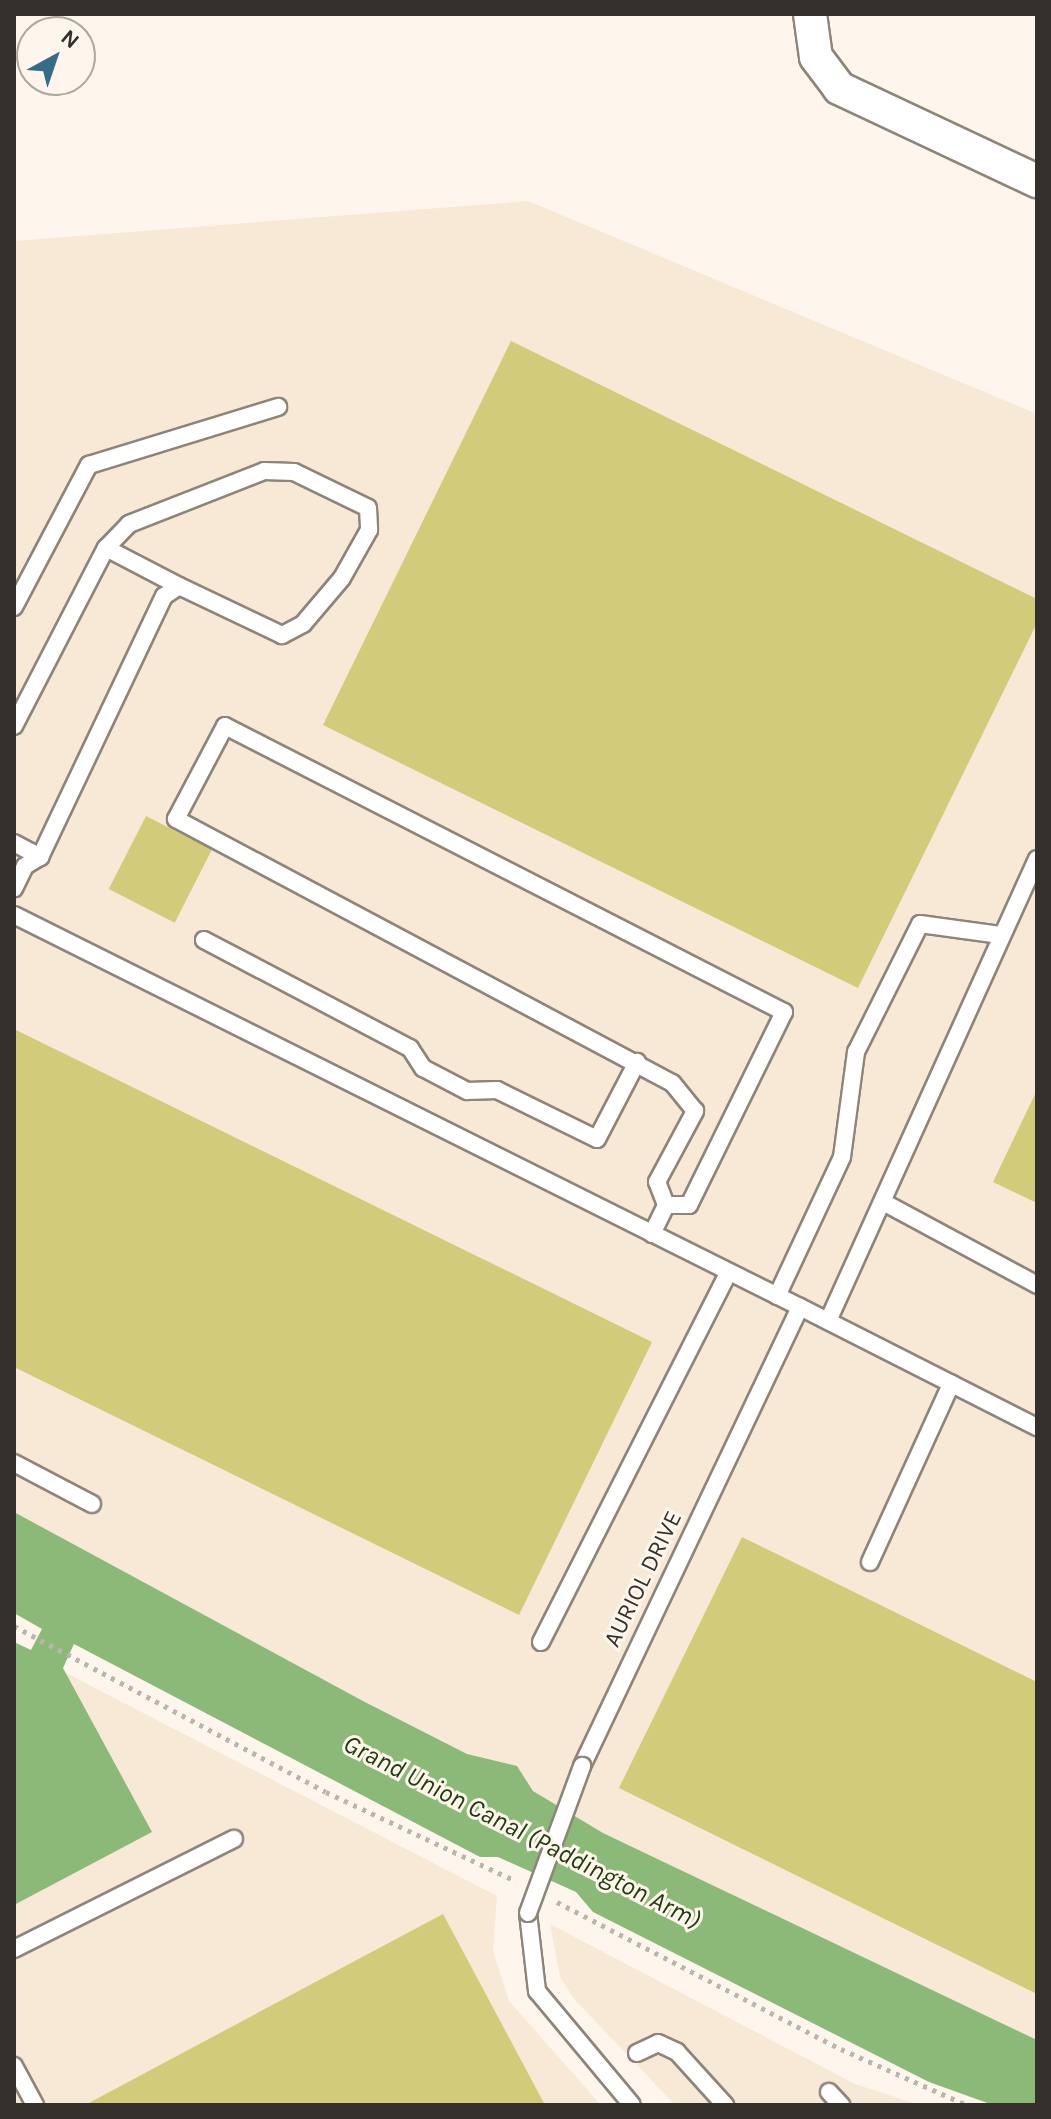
<!DOCTYPE html>
<style>
body{margin:0}
#map{position:relative;width:1051px;height:2119px;overflow:hidden;background:#fef6ed;font-family:Karla,sans-serif}
div>[style]{position:absolute}
.built>*{inset:0;background:#f8e9d7}
.water>*{inset:0;background:#8bba78}
.building>*{inset:0;background:#d2cb79;transform-origin:0 0}
.path>*{height:5px;margin-top:-2.5px;transform-origin:0;background:repeating-linear-gradient(90deg,#bcb5ad 0 4px,transparent 0 10px)}
.roads{filter:drop-shadow(2px 0 #8e857a) drop-shadow(-2px 0 #8e857a) drop-shadow(0 2px #8e857a) drop-shadow(0 -2px #8e857a)}
.service>*{height:16px;margin:-8px;padding:0 8px;transform-origin:8px;border-radius:8px;background:#fff}
.minor>*{height:32px;margin:-16px;padding:0 16px;transform-origin:16px;border-radius:16px;background:#fff}
.bridges{filter:drop-shadow(2px 0 #8e857a) drop-shadow(-2px 0 #8e857a) drop-shadow(0 2px #8e857a) drop-shadow(0 -2px #8e857a)}
.service-bridge>*{height:16px;margin:-8px;padding:0 8px;transform-origin:8px;border-radius:8px;background:#fff}
span{translate:-50% -50%;white-space:nowrap;text-align:center;line-height:1.15;-webkit-text-stroke:6px #fef6ed;paint-order:stroke}
.street-label{font-size:24px;color:#34302b}
.water-label{font-size:26px;color:#1f3d0f;font-style:italic}
.frame{position:absolute;inset:0;border:16px solid #34302b;pointer-events:none}
.north{position:absolute;left:16px;top:16px;width:80px;height:80px;box-sizing:border-box;background:#fef6ed;border:2px solid #ada79f;border-radius:50%;rotate:40deg;font-size:22px;font-weight:700;line-height:32px;text-align:center;color:#34302b}
.north::after{content:'';display:block;margin:auto;width:28px;height:36px;background:#376c88;clip-path:polygon(50% 0,100% 100%,50% 72%,0 100%)}
</style>
<div id="map">
<div class="built">
<i style="clip-path:polygon(528px 201px,1037px 414px,1037px 2040px,603px 1833px,533px 1791px,517px 1766px,467px 1754px,363px 1701px,14px 1512px,14px 241px)"></i>
<i style="clip-path:polygon(14px 1646px,497px 1896px,493px 1951px,509px 2001px,601px 2105px,14px 2105px)"></i>
<i style="clip-path:polygon(550px 1924px,855px 2084px,920px 2105px,675px 2105px,574px 1999px,560px 1977px)"></i>
</div>
<div class="water">
<i style="clip-path:polygon(14px 1512px,363px 1701px,467px 1754px,517px 1766px,533px 1791px,603px 1833px,1037px 2040px,1037px 2105px,993px 2105px,929px 2082px,593px 1912px,576px 1892px,498px 1857px,480px 1857px,74px 1644px,63px 1668px,152px 1832px,14px 1905px,14px 1642px,31px 1650px,42px 1629px,14px 1613px)"></i>
</div>
<div class="building">
<i style="clip-path:polygon(511px 341px,1037px 599px,1037px 623px,858px 988px,323px 725px)"></i>
<i style="left:146px;top:816px;width:74px;height:82px;rotate:27deg"></i>
<i style="clip-path:polygon(14px 1029px,652px 1342px,519px 1615px,14px 1367px)"></i>
<i style="clip-path:polygon(1037px 1090px,1037px 1203px,993px 1182px)"></i>
<i style="clip-path:polygon(742px 1537px,1037px 1682px,1037px 1994px,619px 1788px)"></i>
<i style="clip-path:polygon(443px 1914px,545px 2105px,85px 2105px)"></i>
</div>
<div class="path">
<i style="left:14px;top:1626px;width:353px;rotate:28deg"></i>
<i style="left:326px;top:1792px;width:210px;rotate:25.1deg"></i>
<i style="left:557px;top:1902px;width:320px;rotate:27.4deg"></i>
<i style="left:841px;top:2049px;width:138px;rotate:24deg"></i>
</div>
<div class="roads">
<div class="service">
<i style="left:106px;top:548px;width:82px;rotate:27.5deg"></i>
<i style="left:14px;top:607px;width:161px;rotate:-62.2deg"></i>
<i style="left:89px;top:465px;width:198px;rotate:-17.1deg"></i>
<i style="left:14px;top:726px;width:200px;rotate:-62.7deg"></i>
<i style="left:106px;top:548px;width:33px;rotate:-46deg"></i>
<i style="left:129px;top:524px;width:145px;rotate:-21.4deg"></i>
<i style="left:264px;top:471px;width:30px;rotate:2deg"></i>
<i style="left:294px;top:472px;width:82px;rotate:25.9deg"></i>
<i style="left:368px;top:508px;width:22px;rotate:87deg"></i>
<i style="left:369px;top:530px;width:55px;rotate:119.4deg"></i>
<i style="left:342px;top:578px;width:60px;rotate:130.3deg"></i>
<i style="left:303px;top:624px;width:24px;rotate:152deg"></i>
<i style="left:282px;top:635px;width:114px;rotate:-154.6deg"></i>
<i style="left:179px;top:586px;width:18px;rotate:146deg"></i>
<i style="left:164px;top:596px;width:289px;rotate:115.4deg"></i>
<i style="left:40px;top:857px;width:17px;rotate:149deg"></i>
<i style="left:25px;top:866px;width:25px;rotate:116deg"></i>
<i style="left:14px;top:843px;width:30px;rotate:28deg"></i>
<i style="left:14px;top:915px;width:878px;rotate:26.51deg"></i>
<i style="left:204px;top:940px;width:233px;rotate:27.7deg"></i>
<i style="left:410px;top:1048px;width:24px;rotate:57deg"></i>
<i style="left:423px;top:1068px;width:50px;rotate:27.6deg"></i>
<i style="left:467px;top:1091px;width:30px;rotate:-2deg"></i>
<i style="left:497px;top:1090px;width:111px;rotate:26.1deg"></i>
<i style="left:597px;top:1139px;width:87px;rotate:-62.5deg"></i>
<i style="left:885px;top:1203px;width:173px;rotate:28.3deg"></i>
<i style="left:652px;top:1234px;width:32px;rotate:-64deg"></i>
<i style="left:666px;top:1205px;width:25px;rotate:-111deg"></i>
<i style="left:657px;top:1182px;width:81px;rotate:-61.8deg"></i>
<i style="left:695px;top:1111px;width:36px;rotate:-129deg"></i>
<i style="left:672px;top:1083px;width:562px;rotate:-151.98deg"></i>
<i style="left:176px;top:819px;width:105px;rotate:-62.2deg"></i>
<i style="left:225px;top:726px;width:628px;rotate:27.1deg"></i>
<i style="left:784px;top:1012px;width:215px;rotate:116.2deg"></i>
<i style="left:689px;top:1205px;width:23px;rotate:180deg"></i>
<i style="left:777px;top:1296px;width:153px;rotate:-64.9deg"></i>
<i style="left:842px;top:1157px;width:106px;rotate:-82.4deg"></i>
<i style="left:856px;top:1052px;width:143px;rotate:-63.4deg"></i>
<i style="left:920px;top:924px;width:81px;rotate:7.8deg"></i>
<i style="left:828px;top:1321px;width:507px;rotate:-65.66deg"></i>
<i style="left:14px;top:1463px;width:88px;rotate:27.7deg"></i>
<i style="left:870px;top:1562px;width:196px;rotate:-65.5deg"></i>
<i style="left:541px;top:1642px;width:415px;rotate:-63.1deg"></i>
<i style="left:582px;top:1766px;width:508px;rotate:-64.59deg"></i>
<i style="left:800px;top:1307px;width:266px;rotate:26.9deg"></i>
<i style="left:528px;top:1913px;width:79px;rotate:83.4deg"></i>
<i style="left:537px;top:1991px;width:148px;rotate:50.2deg"></i>
<i style="left:14px;top:1949px;width:246px;rotate:-26.6deg"></i>
<i style="left:637px;top:2053px;width:23px;rotate:-25deg"></i>
<i style="left:658px;top:2043px;width:21px;rotate:25deg"></i>
<i style="left:677px;top:2052px;width:72px;rotate:47.8deg"></i>
<i style="left:14px;top:2066px;width:44px;rotate:61.7deg"></i>
<i style="left:829px;top:2092px;width:18px;rotate:47deg"></i>
</div>
<div class="minor">
<i style="left:810px;top:14px;width:43px;rotate:82.1deg"></i>
<i style="left:816px;top:57px;width:39px;rotate:53deg"></i>
<i style="left:839px;top:88px;width:219px;rotate:25.2deg"></i>
</div>
</div>
<div class="bridges">
<div class="service-bridge">
<i style="left:528px;top:1913px;width:157px;rotate:-69.8deg"></i>
</div>
</div>
<div class="street-label">
<span style="left:643px;top:1579px;rotate:-64deg">AURIOL DRIVE</span>
</div>
<div class="water-label">
<span style="left:522px;top:1832px;rotate:27deg">Grand Union Canal (Paddington Arm)</span>
</div>
<div class="frame"></div>
<div class="north">N</div>
</div>
